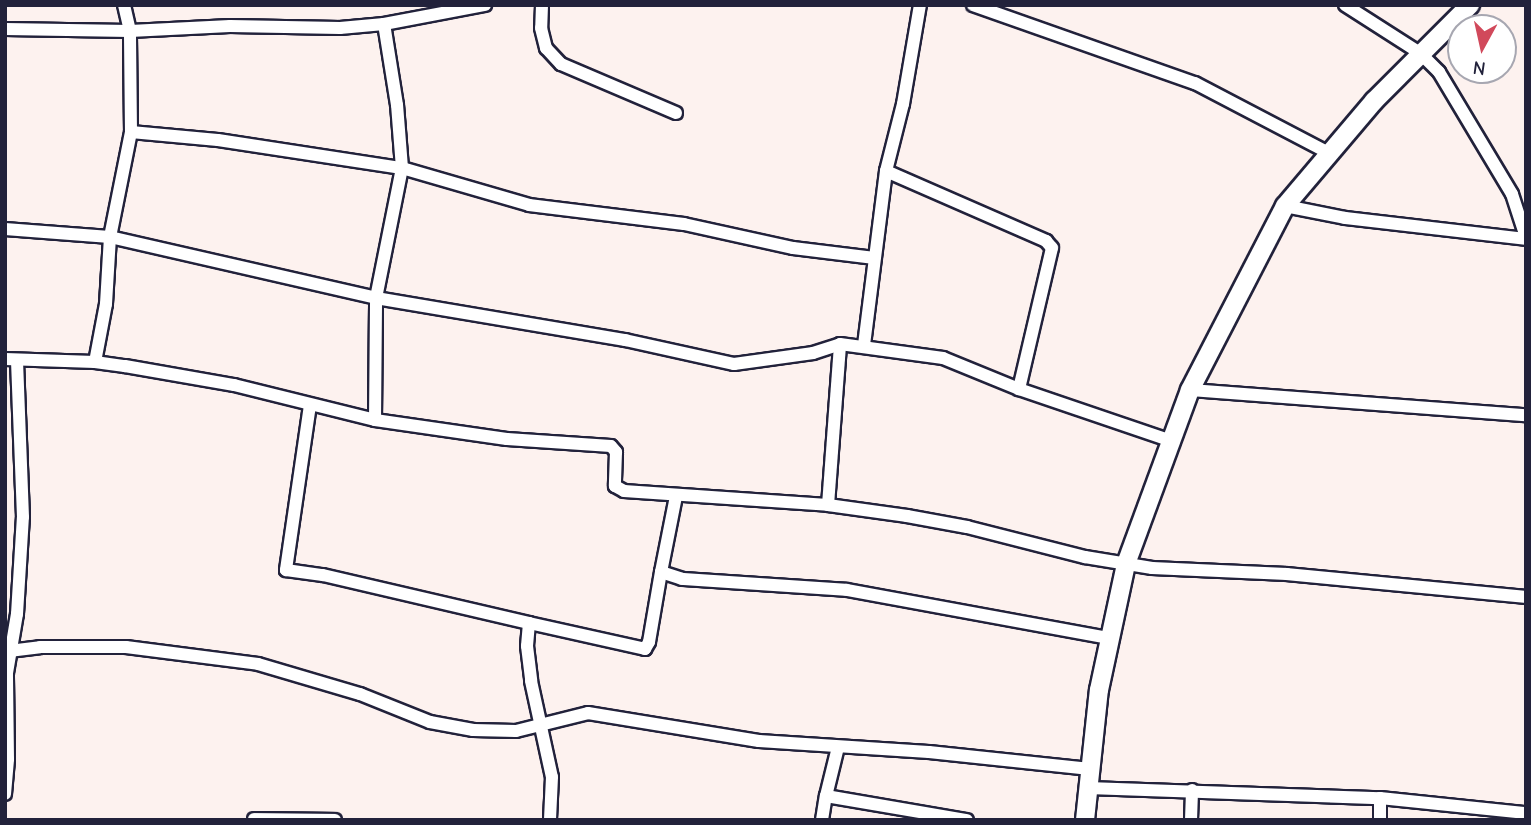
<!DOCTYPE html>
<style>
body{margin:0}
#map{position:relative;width:1531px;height:825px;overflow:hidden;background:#fdf2ef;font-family:"Comic Neue",sans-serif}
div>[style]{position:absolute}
.roads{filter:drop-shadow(2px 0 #22223b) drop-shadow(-2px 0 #22223b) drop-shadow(0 2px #22223b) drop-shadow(0 -2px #22223b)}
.minor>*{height:12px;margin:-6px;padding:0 6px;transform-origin:6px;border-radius:6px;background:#fff}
.secondary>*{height:18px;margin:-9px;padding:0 9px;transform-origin:9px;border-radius:9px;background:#fff}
span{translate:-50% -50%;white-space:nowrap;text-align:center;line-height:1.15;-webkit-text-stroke:5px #fff;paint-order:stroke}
.frame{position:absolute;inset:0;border:7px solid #22223b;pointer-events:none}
.north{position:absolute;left:1447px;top:14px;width:70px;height:70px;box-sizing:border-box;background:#fff;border:2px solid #a7a7b1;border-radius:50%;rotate:188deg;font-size:19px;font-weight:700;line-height:28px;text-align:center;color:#22223b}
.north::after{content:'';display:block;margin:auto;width:24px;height:32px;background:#d1495b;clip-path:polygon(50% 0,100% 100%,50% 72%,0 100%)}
</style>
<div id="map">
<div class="roads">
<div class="minor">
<i style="left:542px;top:5px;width:23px;rotate:92deg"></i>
<i style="left:541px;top:28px;width:21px;rotate:76deg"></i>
<i style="left:546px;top:48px;width:22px;rotate:47deg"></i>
<i style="left:561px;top:64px;width:125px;rotate:23.1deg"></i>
<i style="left:973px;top:5px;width:235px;rotate:19.4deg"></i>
<i style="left:1195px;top:83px;width:151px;rotate:27.6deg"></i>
<i style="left:1345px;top:5px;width:89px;rotate:32.6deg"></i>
<i style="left:1420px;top:53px;width:27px;rotate:45deg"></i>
<i style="left:1439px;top:72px;width:142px;rotate:59.1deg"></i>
<i style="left:1512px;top:194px;width:45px;rotate:72deg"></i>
<i style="left:5px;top:29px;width:125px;rotate:0.9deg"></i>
<i style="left:130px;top:31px;width:100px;rotate:-2.9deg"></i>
<i style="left:230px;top:26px;width:110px;rotate:1deg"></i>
<i style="left:340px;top:28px;width:44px;rotate:-5.2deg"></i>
<i style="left:384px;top:24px;width:103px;rotate:-10.7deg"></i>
<i style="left:131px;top:132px;width:87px;rotate:5.3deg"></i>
<i style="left:218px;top:140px;width:186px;rotate:8.7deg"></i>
<i style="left:402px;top:168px;width:132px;rotate:16.2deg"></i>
<i style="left:529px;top:205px;width:156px;rotate:7deg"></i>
<i style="left:684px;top:224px;width:112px;rotate:12.4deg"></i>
<i style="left:793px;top:248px;width:82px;rotate:7deg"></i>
<i style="left:886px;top:171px;width:175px;rotate:23.6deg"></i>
<i style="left:1046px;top:241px;width:9px;rotate:49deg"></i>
<i style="left:1052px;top:248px;width:145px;rotate:103.2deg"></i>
<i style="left:1285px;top:206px;width:61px;rotate:11.3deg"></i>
<i style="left:1345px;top:218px;width:182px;rotate:6.6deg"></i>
<i style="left:5px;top:229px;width:105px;rotate:4.4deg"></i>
<i style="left:110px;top:237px;width:273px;rotate:12.9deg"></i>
<i style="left:376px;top:298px;width:253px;rotate:9.6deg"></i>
<i style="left:625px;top:340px;width:112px;rotate:12.4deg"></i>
<i style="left:734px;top:364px;width:80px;rotate:-7.9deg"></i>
<i style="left:813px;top:353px;width:28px;rotate:-18deg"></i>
<i style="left:864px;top:345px;width:175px;rotate:-82.8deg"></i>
<i style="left:886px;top:171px;width:69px;rotate:-75.8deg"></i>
<i style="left:903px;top:104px;width:100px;rotate:-80.3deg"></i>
<i style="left:5px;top:359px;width:90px;rotate:1.9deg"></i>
<i style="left:95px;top:362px;width:30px;rotate:8deg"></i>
<i style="left:125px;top:366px;width:111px;rotate:9.9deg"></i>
<i style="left:234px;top:385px;width:145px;rotate:13.9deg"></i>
<i style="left:375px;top:420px;width:133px;rotate:8.2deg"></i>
<i style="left:507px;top:439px;width:104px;rotate:3.9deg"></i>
<i style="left:611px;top:446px;width:8px;rotate:50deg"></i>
<i style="left:616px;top:452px;width:34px;rotate:92deg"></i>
<i style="left:615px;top:486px;width:10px;rotate:29deg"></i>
<i style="left:624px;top:491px;width:204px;rotate:3.9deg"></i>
<i style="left:828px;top:505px;width:80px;rotate:7.9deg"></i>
<i style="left:907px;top:516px;width:61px;rotate:10.4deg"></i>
<i style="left:967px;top:527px;width:122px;rotate:14.3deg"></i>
<i style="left:1085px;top:557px;width:68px;rotate:9.3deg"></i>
<i style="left:1152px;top:568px;width:135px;rotate:2.5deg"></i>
<i style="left:1287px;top:574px;width:240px;rotate:5.5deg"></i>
<i style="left:95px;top:362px;width:59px;rotate:-79.3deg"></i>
<i style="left:106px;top:304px;width:67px;rotate:-86.6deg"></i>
<i style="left:110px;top:237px;width:107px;rotate:-78.7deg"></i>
<i style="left:131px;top:132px;width:101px;rotate:-90.6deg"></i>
<i style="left:130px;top:31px;width:27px;rotate:-103deg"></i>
<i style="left:1190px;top:390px;width:337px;rotate:4.3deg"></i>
<i style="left:310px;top:405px;width:167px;rotate:98.3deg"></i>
<i style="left:286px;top:570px;width:37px;rotate:8deg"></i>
<i style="left:323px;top:575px;width:212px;rotate:13.1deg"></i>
<i style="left:529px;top:623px;width:23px;rotate:95deg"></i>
<i style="left:527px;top:646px;width:35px;rotate:83deg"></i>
<i style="left:531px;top:681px;width:98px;rotate:77.7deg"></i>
<i style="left:552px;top:777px;width:43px;rotate:92.7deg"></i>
<i style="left:375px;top:420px;width:122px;rotate:-89.5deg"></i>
<i style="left:376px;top:298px;width:133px;rotate:-78.7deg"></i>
<i style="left:402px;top:168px;width:63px;rotate:-94.5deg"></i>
<i style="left:397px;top:105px;width:82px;rotate:-99.1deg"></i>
<i style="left:828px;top:505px;width:161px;rotate:-85.7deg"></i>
<i style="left:840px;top:344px;width:104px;rotate:7.7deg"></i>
<i style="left:943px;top:358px;width:82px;rotate:22.2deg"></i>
<i style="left:1019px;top:389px;width:158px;rotate:18.8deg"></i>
<i style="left:661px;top:572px;width:77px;rotate:-78.8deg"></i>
<i style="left:529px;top:623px;width:119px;rotate:12.6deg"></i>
<i style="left:645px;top:649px;width:8px;rotate:-60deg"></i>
<i style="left:649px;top:642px;width:71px;rotate:-80.3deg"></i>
<i style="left:661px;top:572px;width:22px;rotate:18deg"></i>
<i style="left:682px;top:579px;width:165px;rotate:3.8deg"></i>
<i style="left:847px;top:590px;width:266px;rotate:10.4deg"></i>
<i style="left:9px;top:651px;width:31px;rotate:-7deg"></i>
<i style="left:40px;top:647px;width:86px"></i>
<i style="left:126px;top:647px;width:133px;rotate:7.3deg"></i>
<i style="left:258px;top:664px;width:106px;rotate:16.4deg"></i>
<i style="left:360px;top:694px;width:75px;rotate:21.8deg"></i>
<i style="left:430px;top:722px;width:44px;rotate:10.5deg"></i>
<i style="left:473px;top:730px;width:43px;rotate:1.3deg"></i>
<i style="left:516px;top:731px;width:74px;rotate:-14deg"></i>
<i style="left:588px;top:713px;width:173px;rotate:9.3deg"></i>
<i style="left:759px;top:741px;width:170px;rotate:3.7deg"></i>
<i style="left:929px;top:752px;width:162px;rotate:6deg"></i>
<i style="left:1088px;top:788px;width:292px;rotate:2deg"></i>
<i style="left:1380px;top:798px;width:147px;rotate:5.9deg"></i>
<i style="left:5px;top:794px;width:35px;rotate:-85deg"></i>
<i style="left:8px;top:759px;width:86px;rotate:-90.7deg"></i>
<i style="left:7px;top:673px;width:60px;rotate:-80.4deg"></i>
<i style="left:17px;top:614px;width:97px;rotate:-86.5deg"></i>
<i style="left:23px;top:517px;width:157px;rotate:-92.2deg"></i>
<i style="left:826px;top:796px;width:50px;rotate:-76.2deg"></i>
<i style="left:1380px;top:798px;width:22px;rotate:90deg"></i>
<i style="left:254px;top:819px;width:81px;rotate:0.7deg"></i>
<i style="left:822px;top:820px;width:24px;rotate:-81deg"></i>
<i style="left:826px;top:796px;width:143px;rotate:9.7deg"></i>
<i style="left:1191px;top:820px;width:30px;rotate:-88deg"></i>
</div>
<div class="secondary">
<i style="left:1085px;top:820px;width:131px;rotate:-83.9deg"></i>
<i style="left:1099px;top:690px;width:129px;rotate:-77.9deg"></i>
<i style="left:1126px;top:564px;width:185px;rotate:-69.8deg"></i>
<i style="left:1190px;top:390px;width:207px;rotate:-62.7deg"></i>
<i style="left:1285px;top:206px;width:138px;rotate:-49.7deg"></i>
<i style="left:1374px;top:101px;width:136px;rotate:-45deg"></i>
</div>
</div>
<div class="frame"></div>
<div class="north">N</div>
</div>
